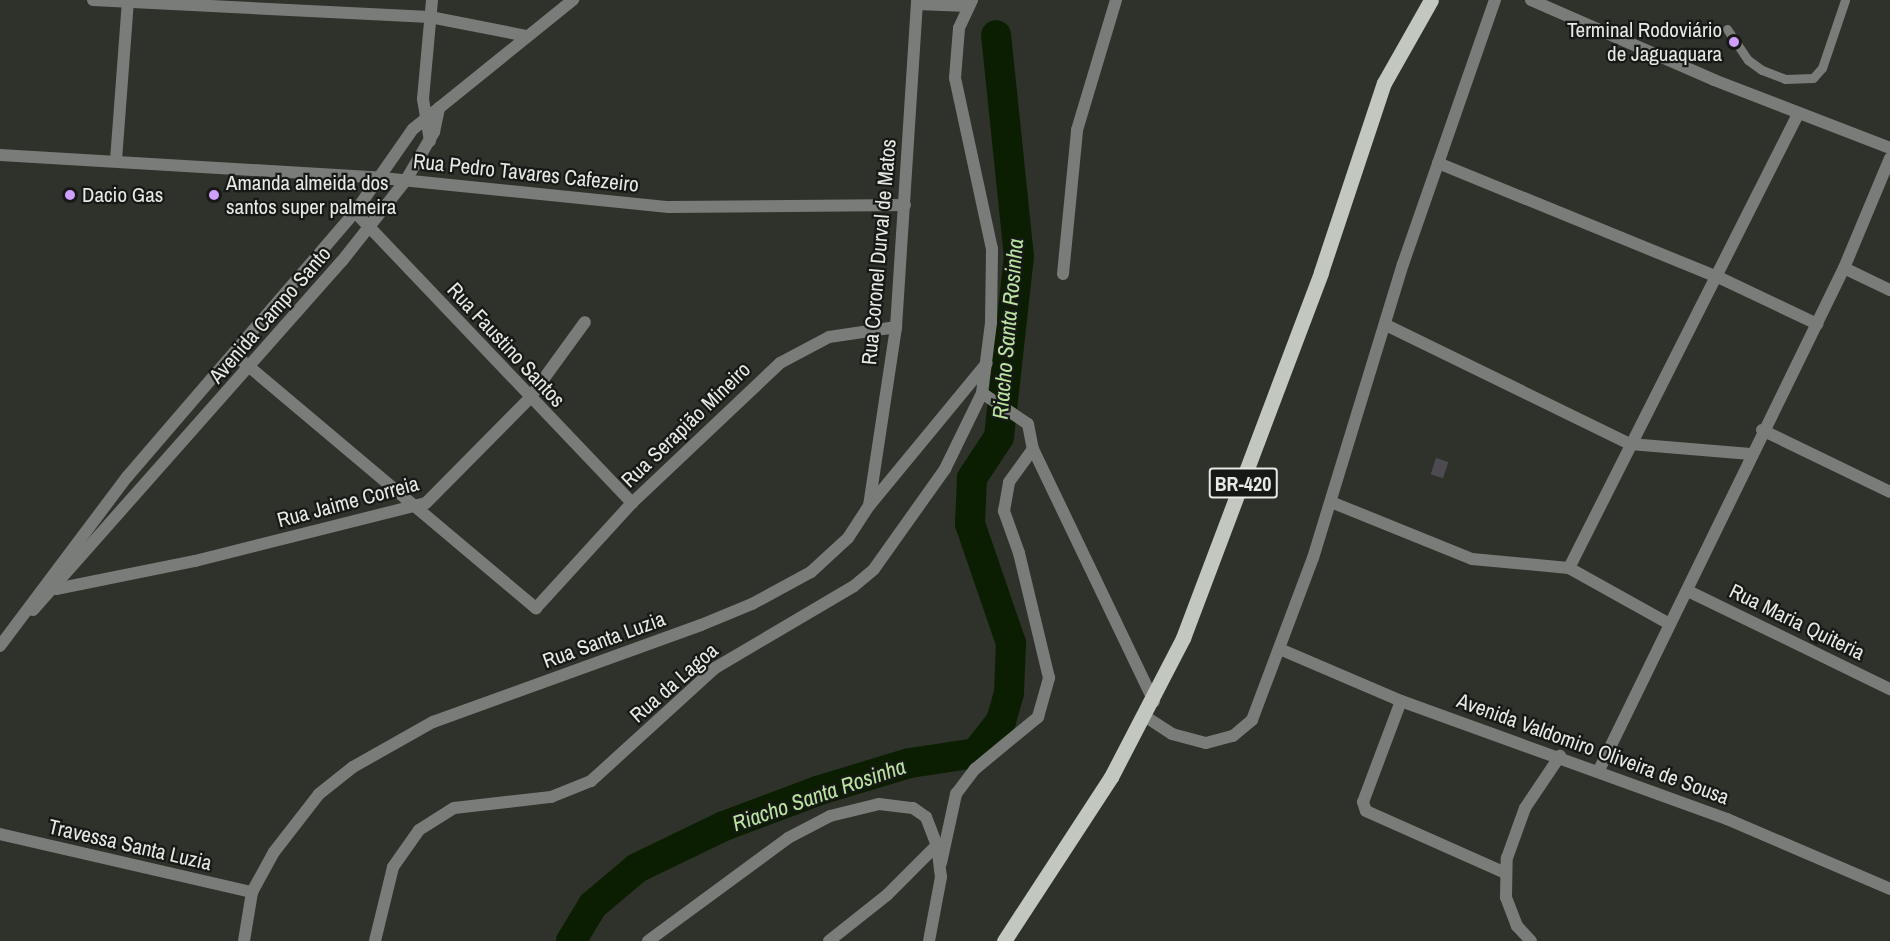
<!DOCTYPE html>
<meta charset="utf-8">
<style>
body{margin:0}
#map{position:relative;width:1890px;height:941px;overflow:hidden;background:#2e322b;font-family:"Archivo Narrow",sans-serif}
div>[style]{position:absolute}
.river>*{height:30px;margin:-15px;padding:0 15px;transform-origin:15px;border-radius:15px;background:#0c1e01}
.building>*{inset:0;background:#4e4a52;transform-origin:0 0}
.service>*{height:9px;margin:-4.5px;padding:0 4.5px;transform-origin:4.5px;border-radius:4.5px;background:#797c78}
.minor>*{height:12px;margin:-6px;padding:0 6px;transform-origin:6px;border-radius:6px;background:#797c78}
.tertiary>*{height:12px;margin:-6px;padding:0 6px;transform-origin:6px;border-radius:6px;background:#797c78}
.primary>*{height:15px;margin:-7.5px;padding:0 7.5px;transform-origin:7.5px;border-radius:7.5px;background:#c2c7bf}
.dots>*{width:16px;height:16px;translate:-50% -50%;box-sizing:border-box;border:3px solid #171916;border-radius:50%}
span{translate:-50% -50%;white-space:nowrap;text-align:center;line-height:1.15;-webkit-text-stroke:4.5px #171916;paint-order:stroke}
.shield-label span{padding:2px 4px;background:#171916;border:2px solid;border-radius:4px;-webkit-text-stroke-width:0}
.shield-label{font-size:20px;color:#e6e9e4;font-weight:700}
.poi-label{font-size:21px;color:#e6e9e4}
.right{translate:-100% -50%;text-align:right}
.left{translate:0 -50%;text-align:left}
.street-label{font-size:21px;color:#e6e9e4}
.water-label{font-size:22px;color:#bae59f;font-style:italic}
</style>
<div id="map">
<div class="river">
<i style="left:571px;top:941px;width:42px;rotate:-58.6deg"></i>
<i style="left:593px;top:905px;width:57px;rotate:-40.1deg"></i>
<i style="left:637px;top:868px;width:97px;rotate:-25.8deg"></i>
<i style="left:724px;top:826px;width:99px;rotate:-20.6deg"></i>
<i style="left:817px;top:791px;width:97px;rotate:-16.8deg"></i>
<i style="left:910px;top:763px;width:67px;rotate:-8.6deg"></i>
<i style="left:976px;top:753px;width:41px;rotate:-52deg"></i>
<i style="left:1001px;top:721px;width:29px;rotate:-74deg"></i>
<i style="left:1009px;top:693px;width:50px;rotate:-87.7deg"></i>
<i style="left:1011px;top:643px;width:126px;rotate:-109deg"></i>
<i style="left:970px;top:524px;width:46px;rotate:-87.5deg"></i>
<i style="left:972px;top:478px;width:49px;rotate:-56.6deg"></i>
<i style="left:999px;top:437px;width:181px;rotate:-83.7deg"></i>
<i style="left:1019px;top:257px;width:223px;rotate:-95.9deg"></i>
</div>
<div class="building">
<i style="left:1436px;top:458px;width:13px;height:17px;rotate:18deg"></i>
</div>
<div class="service">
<i style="left:1727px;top:29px;width:37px;rotate:56deg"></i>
<i style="left:1748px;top:60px;width:17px;rotate:36deg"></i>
<i style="left:1762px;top:70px;width:25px;rotate:21deg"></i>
<i style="left:1785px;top:79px;width:28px;rotate:-2deg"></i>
<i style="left:1813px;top:78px;width:13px;rotate:-48deg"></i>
<i style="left:1822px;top:68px;width:72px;rotate:-71.3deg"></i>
</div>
<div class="minor">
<i style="left:93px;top:0;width:337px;rotate:2.9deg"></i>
<i style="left:430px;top:17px;width:99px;rotate:11.1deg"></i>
<i style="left:1531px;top:0;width:200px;rotate:23.6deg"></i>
<i style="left:1714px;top:80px;width:189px;rotate:21.1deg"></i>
<i style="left:430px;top:141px;width:43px;rotate:-99.5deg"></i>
<i style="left:423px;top:99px;width:99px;rotate:-84.8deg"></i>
<i style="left:116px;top:160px;width:160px;rotate:-85.7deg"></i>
<i style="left:1438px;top:163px;width:302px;rotate:22.2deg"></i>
<i style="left:1718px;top:277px;width:110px;rotate:25.4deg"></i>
<i style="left:355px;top:212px;width:402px;rotate:46.4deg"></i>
<i style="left:1844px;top:268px;width:51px;rotate:25.6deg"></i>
<i style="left:1063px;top:274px;width:145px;rotate:-84.4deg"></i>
<i style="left:1077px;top:130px;width:136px;rotate:-73.3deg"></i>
<i style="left:1386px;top:325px;width:271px;rotate:26deg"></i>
<i style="left:1630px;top:444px;width:121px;rotate:4.7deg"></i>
<i style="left:234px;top:354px;width:395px;rotate:40.1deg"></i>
<i style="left:536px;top:608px;width:142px;rotate:-47.6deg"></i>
<i style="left:632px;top:503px;width:204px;rotate:-43.4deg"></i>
<i style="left:780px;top:363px;width:55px;rotate:-28deg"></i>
<i style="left:829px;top:337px;width:68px;rotate:-8.5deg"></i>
<i style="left:982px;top:393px;width:55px;rotate:34deg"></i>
<i style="left:1028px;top:424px;width:25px;rotate:79deg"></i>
<i style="left:1033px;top:449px;width:280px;rotate:64.4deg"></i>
<i style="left:1762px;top:430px;width:142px;rotate:25.8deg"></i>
<i style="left:1331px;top:502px;width:152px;rotate:22deg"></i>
<i style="left:1472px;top:559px;width:97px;rotate:5.3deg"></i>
<i style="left:1569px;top:568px;width:113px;rotate:29.1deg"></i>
<i style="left:1569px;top:568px;width:508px;rotate:-63.23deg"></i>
<i style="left:48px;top:584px;width:9px;rotate:32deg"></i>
<i style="left:56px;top:589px;width:142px;rotate:-11.4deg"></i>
<i style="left:195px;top:561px;width:238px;rotate:-14.1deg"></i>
<i style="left:426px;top:503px;width:146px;rotate:-45.3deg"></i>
<i style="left:529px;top:399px;width:95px;rotate:-54deg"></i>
<i style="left:1688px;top:591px;width:225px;rotate:25.9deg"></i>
<i style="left:1282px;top:650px;width:129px;rotate:23.2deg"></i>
<i style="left:1401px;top:701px;width:347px;rotate:19.9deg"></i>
<i style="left:1727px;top:819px;width:177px;rotate:23.2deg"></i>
<i style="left:1401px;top:701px;width:108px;rotate:110.6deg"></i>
<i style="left:1363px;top:802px;width:9px;rotate:72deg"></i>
<i style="left:1366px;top:811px;width:152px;rotate:24deg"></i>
<i style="left:1146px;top:717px;width:31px;rotate:33deg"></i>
<i style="left:1172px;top:734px;width:35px;rotate:15deg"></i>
<i style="left:1206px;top:743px;width:28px;rotate:-15deg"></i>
<i style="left:1233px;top:736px;width:25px;rotate:-40deg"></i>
<i style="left:1252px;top:720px;width:173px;rotate:-69.4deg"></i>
<i style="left:1313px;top:558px;width:307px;rotate:-73deg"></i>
<i style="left:1403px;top:264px;width:280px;rotate:-70.8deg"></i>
<i style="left:1599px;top:770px;width:559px;rotate:-63.99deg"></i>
<i style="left:1844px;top:268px;width:119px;rotate:-67.3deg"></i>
<i style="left:0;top:834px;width:259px;rotate:13deg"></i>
<i style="left:941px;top:863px;width:71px;rotate:-77.7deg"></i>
<i style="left:956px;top:794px;width:31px;rotate:-53deg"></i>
<i style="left:975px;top:769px;width:82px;rotate:-39.5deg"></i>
<i style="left:1038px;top:717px;width:41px;rotate:-74.2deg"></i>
<i style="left:1049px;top:678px;width:129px;rotate:-103.5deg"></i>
<i style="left:1019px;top:553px;width:45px;rotate:-109.7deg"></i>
<i style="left:1004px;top:511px;width:29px;rotate:-80deg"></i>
<i style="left:1009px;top:482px;width:41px;rotate:-54deg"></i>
<i style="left:648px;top:941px;width:174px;rotate:-36.3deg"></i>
<i style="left:788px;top:838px;width:47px;rotate:-27.6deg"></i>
<i style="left:830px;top:816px;width:50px;rotate:-13.8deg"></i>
<i style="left:879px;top:804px;width:34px;rotate:7deg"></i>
<i style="left:913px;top:808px;width:16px;rotate:35deg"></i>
<i style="left:926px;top:817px;width:30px;rotate:69deg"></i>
<i style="left:937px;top:845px;width:32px;rotate:83deg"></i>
<i style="left:941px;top:877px;width:65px;rotate:100.6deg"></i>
<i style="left:829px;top:941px;width:74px;rotate:-38.4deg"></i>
<i style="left:887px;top:895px;width:71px;rotate:-45deg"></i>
<i style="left:1531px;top:941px;width:21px;rotate:-133deg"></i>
<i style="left:1517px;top:926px;width:31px;rotate:-111deg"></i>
<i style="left:1506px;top:897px;width:39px;rotate:-89deg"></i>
<i style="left:1507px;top:858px;width:53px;rotate:-70.2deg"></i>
<i style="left:1525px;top:808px;width:63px;rotate:-56.1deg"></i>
</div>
<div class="tertiary">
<i style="left:917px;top:4px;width:51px;rotate:2.2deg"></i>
<i style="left:0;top:155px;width:383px;rotate:3.4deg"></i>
<i style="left:382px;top:178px;width:288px;rotate:5.8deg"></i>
<i style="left:669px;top:207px;width:236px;rotate:-0.5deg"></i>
<i style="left:869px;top:506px;width:181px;rotate:-81.4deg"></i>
<i style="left:896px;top:327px;width:328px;rotate:-86.3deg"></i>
<i style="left:33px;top:610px;width:466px;rotate:-48.5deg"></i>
<i style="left:342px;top:261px;width:103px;rotate:-51.7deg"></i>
<i style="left:406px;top:180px;width:56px;rotate:-59.7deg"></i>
<i style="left:434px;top:132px;width:25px;rotate:-78deg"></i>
<i style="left:0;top:646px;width:211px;rotate:-53.1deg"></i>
<i style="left:127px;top:477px;width:350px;rotate:-49.3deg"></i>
<i style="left:355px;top:212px;width:101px;rotate:-55.1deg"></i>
<i style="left:413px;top:129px;width:206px;rotate:-38.9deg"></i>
<i style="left:244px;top:941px;width:50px;rotate:-80.7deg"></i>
<i style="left:252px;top:892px;width:46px;rotate:-61.2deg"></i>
<i style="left:274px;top:852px;width:73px;rotate:-52.2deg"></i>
<i style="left:319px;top:794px;width:43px;rotate:-38.5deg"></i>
<i style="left:353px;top:767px;width:92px;rotate:-29.4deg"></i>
<i style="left:433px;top:722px;width:285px;rotate:-19.9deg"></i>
<i style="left:701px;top:625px;width:55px;rotate:-22.4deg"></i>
<i style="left:752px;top:604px;width:67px;rotate:-28.5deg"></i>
<i style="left:811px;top:572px;width:50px;rotate:-42.6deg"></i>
<i style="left:848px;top:538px;width:38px;rotate:-57deg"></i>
<i style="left:869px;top:506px;width:185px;rotate:-50.5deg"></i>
<i style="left:375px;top:941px;width:76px;rotate:-76.3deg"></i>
<i style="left:393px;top:867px;width:45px;rotate:-54.9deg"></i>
<i style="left:419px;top:830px;width:41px;rotate:-32.2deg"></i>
<i style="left:454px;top:808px;width:98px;rotate:-6.5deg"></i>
<i style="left:551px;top:797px;width:43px;rotate:-21.8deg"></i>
<i style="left:591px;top:781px;width:168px;rotate:-42.3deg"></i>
<i style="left:715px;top:668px;width:161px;rotate:-30.5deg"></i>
<i style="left:854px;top:586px;width:26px;rotate:-40deg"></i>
<i style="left:874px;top:569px;width:123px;rotate:-54.6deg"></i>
<i style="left:945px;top:469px;width:85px;rotate:-64deg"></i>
<i style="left:982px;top:393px;width:71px;rotate:-82.7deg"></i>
<i style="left:991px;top:323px;width:74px;rotate:-89.2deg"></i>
<i style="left:992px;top:249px;width:175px;rotate:-102.2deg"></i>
<i style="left:955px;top:78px;width:50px;rotate:-85.4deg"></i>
<i style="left:959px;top:28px;width:31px;rotate:-65deg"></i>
</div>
<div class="primary">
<i style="left:1004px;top:941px;width:196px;rotate:-56.9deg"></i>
<i style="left:1111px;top:777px;width:157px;rotate:-62.6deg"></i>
<i style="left:1183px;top:638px;width:391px;rotate:-69.3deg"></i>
<i style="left:1321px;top:272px;width:199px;rotate:-71.6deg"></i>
<i style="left:1384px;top:83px;width:95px;rotate:-60.5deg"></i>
</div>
<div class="dots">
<i style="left:1734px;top:42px;background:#cf9eff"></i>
<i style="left:70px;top:195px;background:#cf9eff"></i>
<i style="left:214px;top:195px;background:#cf9eff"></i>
</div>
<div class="shield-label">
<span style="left:1243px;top:483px">BR-420</span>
</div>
<div class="poi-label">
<span class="right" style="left:1722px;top:42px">Terminal Rodoviário<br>de Jaguaquara</span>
<span class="left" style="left:226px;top:195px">Amanda almeida dos<br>santos super palmeira</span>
<span class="left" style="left:82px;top:195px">Dacio Gas</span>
</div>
<div class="street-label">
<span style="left:526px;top:173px;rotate:6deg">Rua Pedro Tavares Cafezeiro</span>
<span style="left:879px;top:252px;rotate:-85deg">Rua Coronel Durval de Matos</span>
<span style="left:270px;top:315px;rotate:-49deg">Avenida Campo Santo</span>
<span style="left:506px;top:345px;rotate:47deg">Rua Faustino Santos</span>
<span style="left:686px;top:425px;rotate:-44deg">Rua Serapião Mineiro</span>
<span style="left:348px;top:502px;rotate:-15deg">Rua Jaime Correia</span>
<span style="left:1797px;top:622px;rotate:26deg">Rua Maria Quiteria</span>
<span style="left:604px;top:640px;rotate:-20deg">Rua Santa Luzia</span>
<span style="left:674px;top:683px;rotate:-41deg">Rua da Lagoa</span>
<span style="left:1593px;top:749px;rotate:20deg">Avenida Valdomiro Oliveira de Sousa</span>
<span style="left:130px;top:845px;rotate:13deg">Travessa Santa Luzia</span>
</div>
<div class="water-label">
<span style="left:1008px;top:329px;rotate:-85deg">Riacho Santa Rosinha</span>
<span style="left:819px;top:795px;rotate:-19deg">Riacho Santa Rosinha</span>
</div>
</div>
